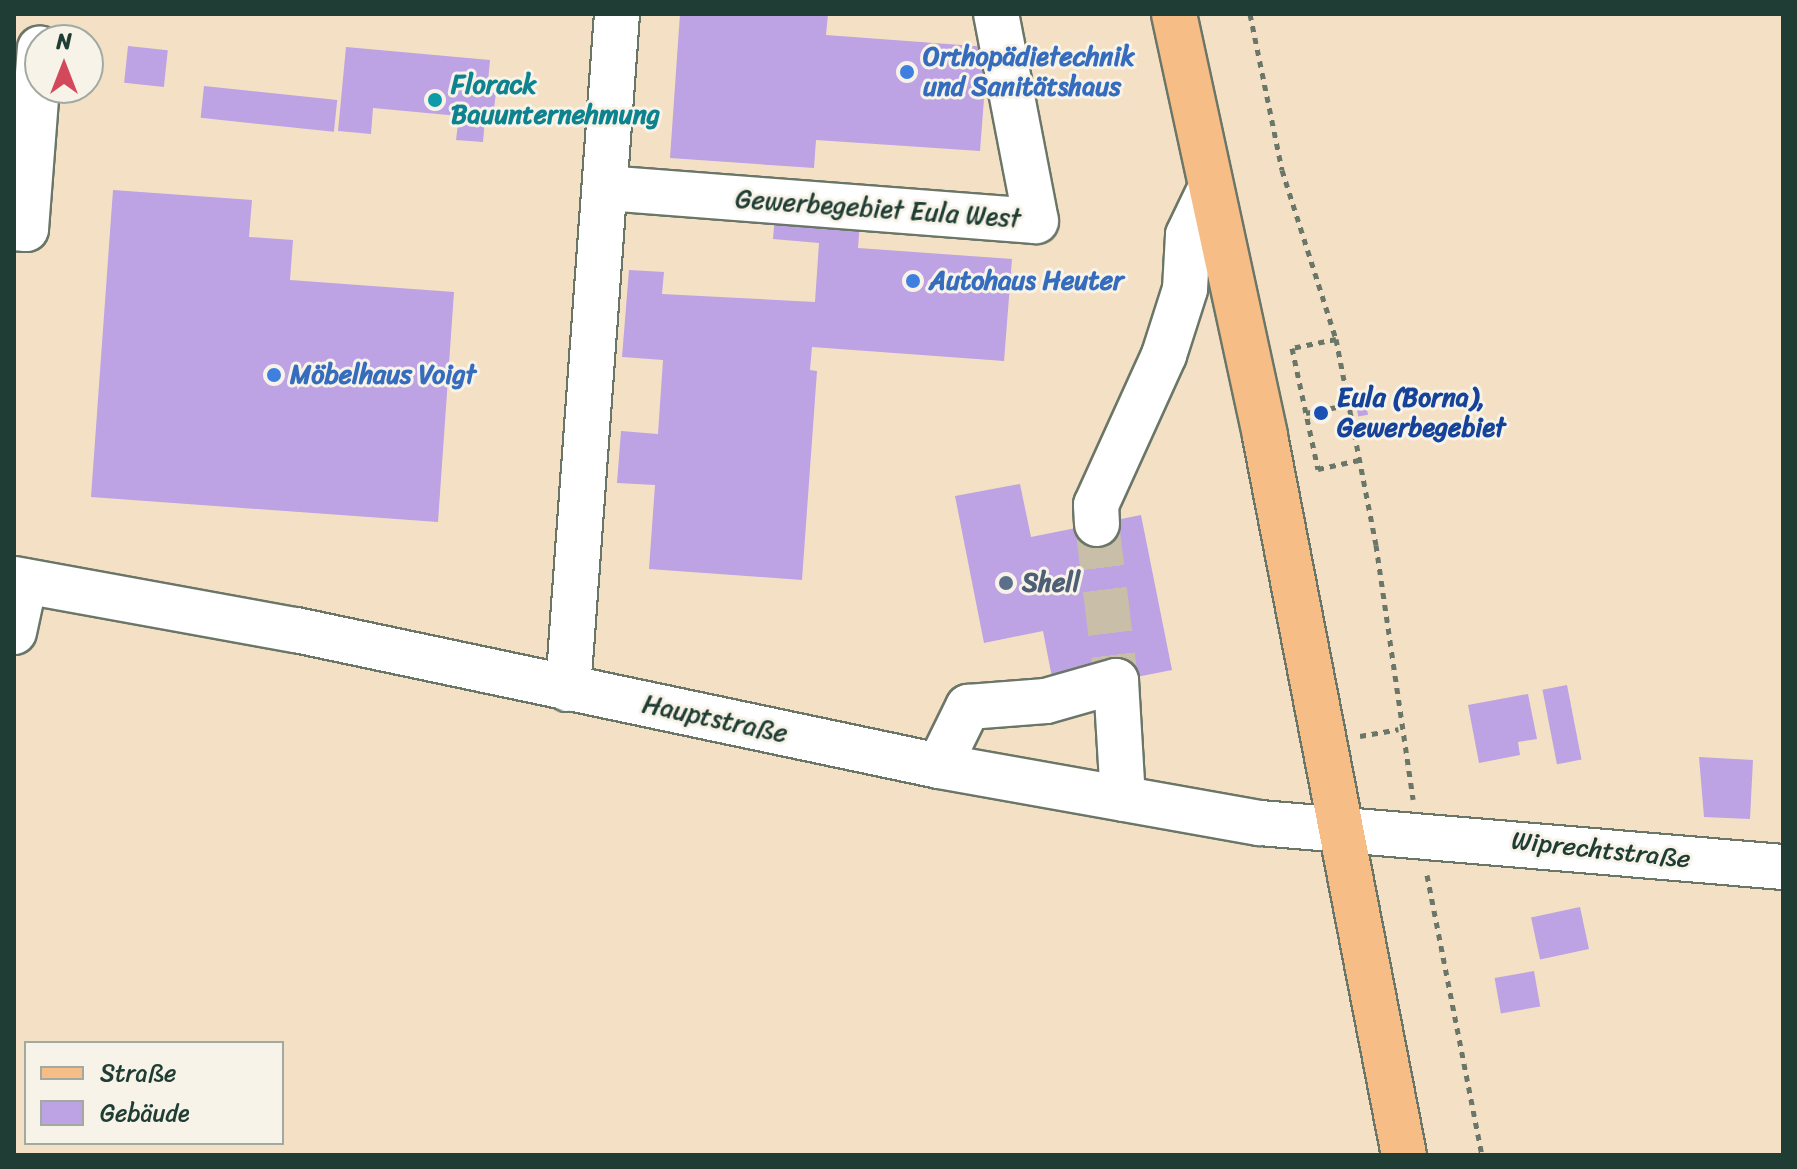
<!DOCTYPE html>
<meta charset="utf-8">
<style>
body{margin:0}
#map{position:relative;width:1797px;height:1169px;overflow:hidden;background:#f4e0c5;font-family:Sriracha,sans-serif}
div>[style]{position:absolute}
.building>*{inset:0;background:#bda2e4;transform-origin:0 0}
.minor-tunnel>*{height:44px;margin-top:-22px;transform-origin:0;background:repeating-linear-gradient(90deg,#c9bfa8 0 44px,transparent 0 66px)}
.path>*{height:5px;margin-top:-2.5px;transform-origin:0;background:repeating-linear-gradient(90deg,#6a7667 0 6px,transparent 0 12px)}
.roads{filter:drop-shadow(2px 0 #6a7667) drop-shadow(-2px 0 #6a7667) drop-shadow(0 2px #6a7667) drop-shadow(0 -2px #6a7667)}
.minor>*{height:44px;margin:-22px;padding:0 22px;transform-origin:22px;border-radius:22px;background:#fff}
.major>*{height:44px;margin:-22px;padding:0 22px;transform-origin:22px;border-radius:22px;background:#f6be86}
.dots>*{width:22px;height:22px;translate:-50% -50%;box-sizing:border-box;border:4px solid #f7f3e8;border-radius:50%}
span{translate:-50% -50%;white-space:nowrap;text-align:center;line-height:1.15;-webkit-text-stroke:6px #f7f3e8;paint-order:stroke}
.shop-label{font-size:26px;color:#366cbe;font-weight:700}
.left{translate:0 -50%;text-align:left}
.culture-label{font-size:26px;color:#0d838f;font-weight:700}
.street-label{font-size:26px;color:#1f3d34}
.transit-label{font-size:26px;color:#164399;font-weight:700}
.service-label{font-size:26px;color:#4e5e75;font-weight:700}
.frame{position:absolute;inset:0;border:16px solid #1f3d34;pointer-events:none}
.legend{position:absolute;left:24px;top:1041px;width:260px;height:104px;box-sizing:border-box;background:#f7f3e8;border:2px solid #a1aaa0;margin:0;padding:10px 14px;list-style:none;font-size:24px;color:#1f3d34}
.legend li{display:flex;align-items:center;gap:16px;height:40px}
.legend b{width:40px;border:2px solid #a1aaa0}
.north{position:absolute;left:24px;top:24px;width:80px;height:80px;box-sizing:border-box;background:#f7f3e8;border:2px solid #a1aaa0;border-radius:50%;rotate:0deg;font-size:22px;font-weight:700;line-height:32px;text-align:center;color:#1f3d34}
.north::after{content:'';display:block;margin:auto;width:28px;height:36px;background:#d1495b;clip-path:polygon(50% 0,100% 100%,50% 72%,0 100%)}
</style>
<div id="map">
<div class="building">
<i style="clip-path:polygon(680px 14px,828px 14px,826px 35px,988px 47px,980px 151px,816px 140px,814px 168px,670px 158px)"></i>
<i style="left:128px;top:46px;width:40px;height:37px;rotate:6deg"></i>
<i style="clip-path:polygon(346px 47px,490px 60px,487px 92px,496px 93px,494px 108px,486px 107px,483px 142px,456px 140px,459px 116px,373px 108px,371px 134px,338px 131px)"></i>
<i style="left:204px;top:86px;width:134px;height:32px;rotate:6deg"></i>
<i style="clip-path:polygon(113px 190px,252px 200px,249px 237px,293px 240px,290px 280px,454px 292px,438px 522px,91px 497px)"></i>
<i style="clip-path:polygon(775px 215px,860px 221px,858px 248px,1012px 259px,1004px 361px,812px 347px,810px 370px,817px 371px,802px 580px,649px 569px,655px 485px,617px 483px,621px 431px,658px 434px,663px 360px,622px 357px,629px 270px,664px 272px,662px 294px,815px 302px,819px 243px,773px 239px)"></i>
<i style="left:1364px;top:392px;width:23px;height:10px;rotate:80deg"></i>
<i style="clip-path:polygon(1020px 484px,1031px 537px,1141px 515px,1172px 670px,1055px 693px,1043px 631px,984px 643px,955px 496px)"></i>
<i style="left:1567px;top:685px;width:76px;height:25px;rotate:79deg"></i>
<i style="clip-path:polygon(1528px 694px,1537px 739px,1518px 742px,1520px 755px,1479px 763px,1468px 705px)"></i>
<i style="clip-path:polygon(1699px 757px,1753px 760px,1750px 819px,1704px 817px)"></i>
<i style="left:1580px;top:907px;width:43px;height:50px;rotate:78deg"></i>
<i style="left:1534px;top:971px;width:36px;height:40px;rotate:80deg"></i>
</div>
<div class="minor-tunnel">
<i style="left:1097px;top:524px;width:158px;rotate:83.1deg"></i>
</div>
<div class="path">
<i style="left:1250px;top:14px;width:159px;rotate:78.4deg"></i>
<i style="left:1282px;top:170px;width:177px;rotate:72.3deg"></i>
<i style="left:1336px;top:339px;width:210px;rotate:79deg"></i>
<i style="left:1376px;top:545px;width:257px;rotate:81.7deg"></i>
<i style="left:1336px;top:339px;width:45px;rotate:168.4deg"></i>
<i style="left:1292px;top:348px;width:124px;rotate:77.9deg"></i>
<i style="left:1318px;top:469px;width:42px;rotate:-12.4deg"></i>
<i style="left:1306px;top:413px;width:42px;rotate:-11deg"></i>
<i style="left:1360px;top:736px;width:39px;rotate:-10deg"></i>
<i style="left:1427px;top:875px;width:285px;rotate:78.9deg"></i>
</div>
<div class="roads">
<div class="minor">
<i style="left:606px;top:188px;width:431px;rotate:4.4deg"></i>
<i style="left:1036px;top:221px;width:211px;rotate:-100.9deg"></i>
<i style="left:14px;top:228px;width:12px;rotate:5deg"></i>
<i style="left:26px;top:229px;width:181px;rotate:-85.6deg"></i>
<i style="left:1097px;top:524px;width:19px;rotate:-93deg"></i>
<i style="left:1096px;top:505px;width:165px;rotate:-65.6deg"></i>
<i style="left:1164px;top:355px;width:69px;rotate:-72.3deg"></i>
<i style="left:1185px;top:289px;width:54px;rotate:-86.8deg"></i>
<i style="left:1188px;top:235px;width:51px;rotate:-64.4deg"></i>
<i style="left:14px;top:579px;width:287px;rotate:10.3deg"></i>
<i style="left:296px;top:630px;width:657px;rotate:11.94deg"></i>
<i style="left:939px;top:766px;width:326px;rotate:10.1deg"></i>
<i style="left:1260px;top:823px;width:525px;rotate:4.81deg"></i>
<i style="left:14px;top:632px;width:52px;rotate:-77.8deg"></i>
<i style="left:568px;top:689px;width:677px;rotate:-85.85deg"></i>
<i style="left:939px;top:766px;width:66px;rotate:-63.8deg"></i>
<i style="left:968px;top:707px;width:78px;rotate:-4.4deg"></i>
<i style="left:1046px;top:701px;width:73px;rotate:-15.9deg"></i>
<i style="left:1116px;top:681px;width:118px;rotate:86.6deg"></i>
</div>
<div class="major">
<i style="left:1174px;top:14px;width:432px;rotate:77.8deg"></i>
<i style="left:1265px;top:436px;width:732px;rotate:79.06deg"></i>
</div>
</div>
<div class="dots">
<i style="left:907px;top:72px;background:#3f7fe0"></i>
<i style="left:435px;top:100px;background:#0f9aa8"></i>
<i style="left:913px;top:281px;background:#3f7fe0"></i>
<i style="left:274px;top:375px;background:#3f7fe0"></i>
<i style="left:1321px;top:413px;background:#1a4fb4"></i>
<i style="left:1006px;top:583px;background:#5c6f8a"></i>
</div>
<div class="shop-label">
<span class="left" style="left:923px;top:72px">Orthopädietechnik<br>und Sanitätshaus</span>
<span class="left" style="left:929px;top:281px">Autohaus Heuter</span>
<span class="left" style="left:290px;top:375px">Möbelhaus Voigt</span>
</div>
<div class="culture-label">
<span class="left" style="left:451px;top:100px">Florack<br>Bauunternehmung</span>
</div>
<div class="street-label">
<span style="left:878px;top:209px;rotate:4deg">Gewerbegebiet Eula West</span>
<span style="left:715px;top:719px;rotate:12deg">Hauptstraße</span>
<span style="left:1601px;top:850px;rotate:6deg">Wiprechtstraße</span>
</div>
<div class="transit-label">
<span class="left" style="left:1337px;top:413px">Eula (Borna),<br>Gewerbegebiet</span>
</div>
<div class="service-label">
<span class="left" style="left:1022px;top:583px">Shell</span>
</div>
<div class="frame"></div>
<ul class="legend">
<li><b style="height:10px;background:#f6be86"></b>Straße</li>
<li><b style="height:22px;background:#bda2e4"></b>Gebäude</li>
</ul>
<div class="north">N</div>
</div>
